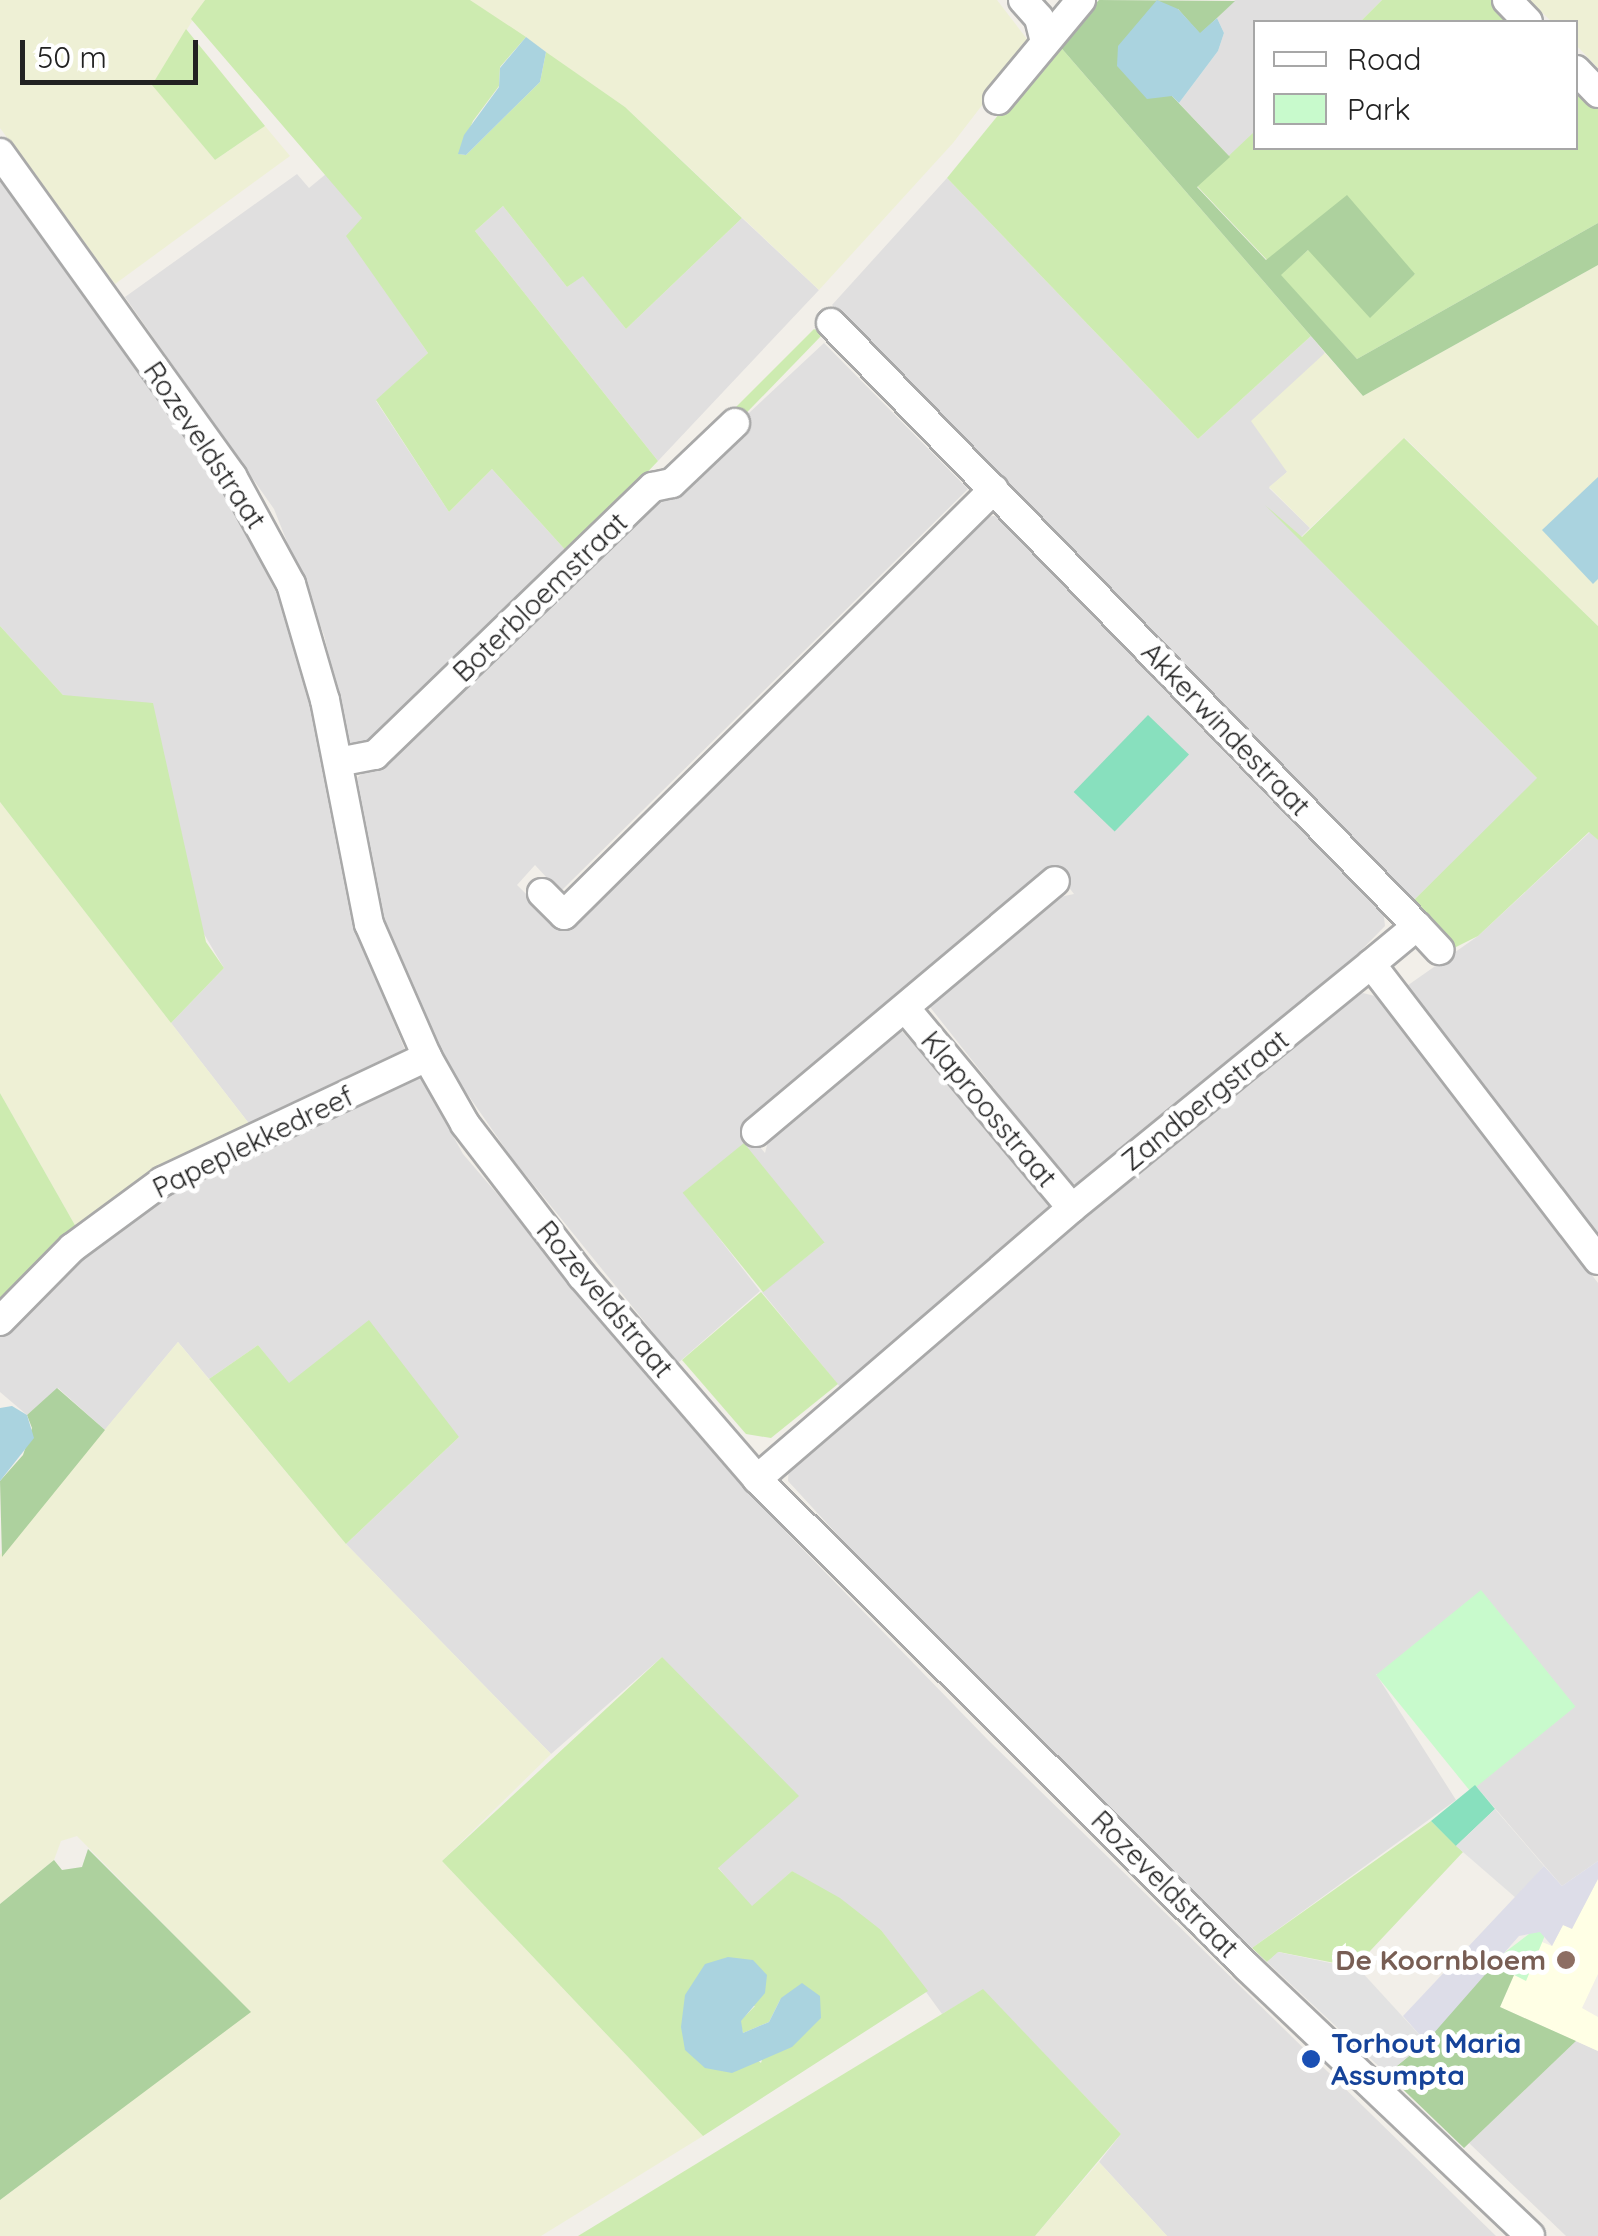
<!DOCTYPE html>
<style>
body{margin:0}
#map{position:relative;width:1598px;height:2236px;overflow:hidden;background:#f2efe9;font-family:Quicksand,sans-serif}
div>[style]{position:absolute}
.residential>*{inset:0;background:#e0dfdf}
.education>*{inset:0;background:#ffffe5}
.farmland>*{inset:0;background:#eef0d5}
.grass>*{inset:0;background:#cdebb0;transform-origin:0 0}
.forest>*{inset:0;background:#add19e}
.park>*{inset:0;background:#c8facc;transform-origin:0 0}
.pitch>*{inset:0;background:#88e0be;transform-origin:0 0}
.parking>*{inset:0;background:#e2e2e2}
.plaza>*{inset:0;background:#dddde8}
.water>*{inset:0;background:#aad3df}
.roads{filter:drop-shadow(2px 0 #a9a9a9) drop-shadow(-2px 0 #a9a9a9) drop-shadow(0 2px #a9a9a9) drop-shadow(0 -2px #a9a9a9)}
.minor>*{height:28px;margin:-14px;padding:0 14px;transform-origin:14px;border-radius:14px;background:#fff}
.dots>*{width:28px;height:28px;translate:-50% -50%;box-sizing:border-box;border:5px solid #fff;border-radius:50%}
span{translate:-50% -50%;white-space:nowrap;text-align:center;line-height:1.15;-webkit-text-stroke:10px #fff;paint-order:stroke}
.street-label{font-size:28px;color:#222}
.education-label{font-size:28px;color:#785e54;font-weight:700}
.right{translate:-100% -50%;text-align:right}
.transit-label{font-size:28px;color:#164399;font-weight:700}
.left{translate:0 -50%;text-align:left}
.legend{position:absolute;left:1253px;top:20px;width:325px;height:130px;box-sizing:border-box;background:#fff;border:2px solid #a7a7a7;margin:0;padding:12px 18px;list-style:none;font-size:30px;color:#222}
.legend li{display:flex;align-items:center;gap:20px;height:50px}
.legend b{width:50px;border:2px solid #a7a7a7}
.scale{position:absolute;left:20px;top:40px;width:178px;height:45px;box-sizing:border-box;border:5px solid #222;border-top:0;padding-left:12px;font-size:30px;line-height:35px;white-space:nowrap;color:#222;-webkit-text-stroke:8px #fff;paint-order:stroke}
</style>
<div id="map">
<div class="residential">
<i style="clip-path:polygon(1235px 0,1382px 0,1360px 22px,1256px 22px,1255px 131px,1230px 157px,1179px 103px,1218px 51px,1224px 33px,1217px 18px)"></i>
<i style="clip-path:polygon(297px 174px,309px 188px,326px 174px,363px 219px,347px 236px,428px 353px,376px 401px,449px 512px,492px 469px,569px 554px,353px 759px,324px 635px,274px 509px,125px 297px)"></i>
<i style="clip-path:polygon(947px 178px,1198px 439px,1311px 336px,1325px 353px,1316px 364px,1287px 472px,1269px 488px,1310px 528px,1301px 537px,1285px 524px,1538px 779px,1411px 903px,832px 305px)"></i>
<i style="clip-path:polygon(0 181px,226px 494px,287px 614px,308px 684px,347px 884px,367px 956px,407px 1055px,254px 1130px,171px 1023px,224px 968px,63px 695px,0 626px)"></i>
<i style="clip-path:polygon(503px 206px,567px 287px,583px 275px,626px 329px,742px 218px,819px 290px,658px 461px,475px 231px)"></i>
<i style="clip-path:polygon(824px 343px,968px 489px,560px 892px,535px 865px,517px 885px,561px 928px,982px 517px,994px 516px,1008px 519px,1383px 909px,1385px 926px,1322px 990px,1085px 1183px,1070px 1184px,930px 1007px,1050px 899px,1074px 894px,1053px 867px,743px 1128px,765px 1153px,771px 1130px,899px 1028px,1049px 1196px,1050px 1212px,1037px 1223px,840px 1387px,762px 1292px,824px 1243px,684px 1193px,760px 1291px,678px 1363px,512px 1158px,452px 1072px,388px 938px,356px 779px)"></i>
<i style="clip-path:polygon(1590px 832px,1598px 840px,1598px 1234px,1404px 988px,1478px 936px)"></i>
<i style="clip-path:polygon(1363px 993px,1379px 997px,1598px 1283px,1598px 1861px,1562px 1886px,1475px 1785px,1575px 1706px,1376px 1674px,1456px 1800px,1252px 1948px,1006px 1718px,788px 1481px,789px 1464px,1346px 1000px)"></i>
<i style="clip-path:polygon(406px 1075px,421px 1078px,463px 1154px,787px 1533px,989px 1741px,1496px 2236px,1167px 2236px,1099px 2162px,1121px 2134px,983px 1990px,942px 2014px,881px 1930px,792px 1871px,752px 1907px,738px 1892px,718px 1867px,662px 1657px,551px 1754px,346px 1544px,459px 1437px,288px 1383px,258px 1345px,209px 1379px,178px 1342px,105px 1430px,58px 1388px,27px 1415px,0 1392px,0 1330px,65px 1262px,176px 1183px)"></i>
<i style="clip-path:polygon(1576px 2041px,1598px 2051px,1598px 2236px,1566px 2236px,1469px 2143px)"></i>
</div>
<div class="education">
<i style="clip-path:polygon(1598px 1879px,1598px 1974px,1582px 2008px,1598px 2017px,1598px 2051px,1500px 2007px,1514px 1975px,1526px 1980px,1542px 1942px,1552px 1946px,1563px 1925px,1572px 1928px)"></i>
</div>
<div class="farmland">
<i style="clip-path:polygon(0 0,205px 0,153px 85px,215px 160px,265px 126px,290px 156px,115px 284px,0 128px)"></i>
<i style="clip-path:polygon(470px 0,997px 0,1030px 43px,953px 143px,819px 290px,625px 107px)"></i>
<i style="clip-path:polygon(1529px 0,1598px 0,1598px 68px,1576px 45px,1576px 22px,1552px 22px)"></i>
<i style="clip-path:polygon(1598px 265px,1598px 626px,1405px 438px,1310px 528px,1269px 487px,1287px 472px,1251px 421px,1325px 353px,1363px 396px)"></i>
<i style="clip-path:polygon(0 802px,254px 1130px,121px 1195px,76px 1227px,0 1093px)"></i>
<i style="clip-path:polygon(178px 1342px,346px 1544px,551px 1754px,442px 1861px,703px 2136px,541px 2236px,0 2236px,0 2200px,250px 2012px,77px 1836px,61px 1841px,54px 1860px,0 1904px,0 1555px)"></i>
<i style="clip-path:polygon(1099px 2162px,1167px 2236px,1035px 2236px)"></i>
</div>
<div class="grass">
<i style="clip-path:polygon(205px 0,470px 0,526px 37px,500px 67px,499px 86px,473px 121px,459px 154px,466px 155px,540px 82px,546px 52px,625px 107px,742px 218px,626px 329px,583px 276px,567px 287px,503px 206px,475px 231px,658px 461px,569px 554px,492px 469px,449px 512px,376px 400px,428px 353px,346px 236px,362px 218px,191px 19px)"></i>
<i style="clip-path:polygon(1382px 0,1492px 0,1514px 22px,1360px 22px)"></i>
<i style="clip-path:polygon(186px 29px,265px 126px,215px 160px,152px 85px)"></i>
<i style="clip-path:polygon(1057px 43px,1311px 336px,1198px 439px,947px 178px)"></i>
<i style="clip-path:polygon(1576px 84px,1598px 107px,1598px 223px,1357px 359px,1280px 275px,1308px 250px,1415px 275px,1347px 196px,1267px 260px,1197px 186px,1255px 131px,1256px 148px,1576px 148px)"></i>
<i style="clip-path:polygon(814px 329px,823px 334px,727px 433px,719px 424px)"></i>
<i style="clip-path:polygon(1404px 438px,1598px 626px,1598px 840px,1589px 832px,1478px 936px,1452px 949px,1411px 903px,1537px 778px,1265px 505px,1302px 537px)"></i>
<i style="clip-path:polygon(0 626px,63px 695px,153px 703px,206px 942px,224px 968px,171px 1023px,0 802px)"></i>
<i style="clip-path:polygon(0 1093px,76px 1227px,0 1307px)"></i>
<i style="left:744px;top:1143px;width:128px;height:79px;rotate:51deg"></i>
<i style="clip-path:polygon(761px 1292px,838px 1384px,771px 1438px,746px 1434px,682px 1360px)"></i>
<i style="clip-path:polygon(369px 1320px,459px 1437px,346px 1544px,209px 1379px,258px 1345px,289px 1383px)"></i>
<i style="clip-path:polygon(evenodd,662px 1657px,799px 1796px,718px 1868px,752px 1906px,792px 1871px,840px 1898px,881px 1930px,928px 1991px,703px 2136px,442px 1861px,662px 1657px,685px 1995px,755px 2006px,740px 2021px,743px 2033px,769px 2022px,781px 1998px,761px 2063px,685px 1995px)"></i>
<i style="clip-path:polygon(1431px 1821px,1463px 1852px,1355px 1967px,1279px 1952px,1267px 1962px,1252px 1948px)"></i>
<i style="clip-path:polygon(983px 1989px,1121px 2134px,1035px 2236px,578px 2236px)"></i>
</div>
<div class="forest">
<i style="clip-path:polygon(1099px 0,1235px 1px,1200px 34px,1178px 9px,1172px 96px,1230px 157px,1197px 187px,1266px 260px,1347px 195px,1415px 274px,1370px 318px,1308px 250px,1281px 275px,1357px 359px,1598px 223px,1598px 265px,1363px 396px,1057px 43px)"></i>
<i style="clip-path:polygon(57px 1388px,105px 1430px,2px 1557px,0 1481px,23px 1455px,32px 1428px,27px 1415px)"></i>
<i style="clip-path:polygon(88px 1849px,251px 2012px,0 2200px,0 1904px,54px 1860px,62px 1870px,82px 1867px)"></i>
<i style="clip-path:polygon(1491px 1963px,1514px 1975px,1500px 2007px,1576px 2041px,1464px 2148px,1387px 2074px,1426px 2042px)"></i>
</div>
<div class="park">
<i style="left:1481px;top:1590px;width:150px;height:135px;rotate:51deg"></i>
<i style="clip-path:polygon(1533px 1931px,1546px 1933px,1526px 1981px,1491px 1963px)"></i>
</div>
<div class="pitch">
<i style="left:1148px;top:715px;width:57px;height:107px;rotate:44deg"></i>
<i style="clip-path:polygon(1475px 1785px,1495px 1809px,1456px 1846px,1431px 1821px)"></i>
</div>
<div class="parking">
<i style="clip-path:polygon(1495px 1809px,1544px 1866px,1516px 1898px,1456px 1846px)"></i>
<i style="clip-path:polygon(1278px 1952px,1359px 1969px,1426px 2042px,1387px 2074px,1267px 1962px)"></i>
</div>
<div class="plaza">
<i style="clip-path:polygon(1598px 1861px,1598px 1879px,1572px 1929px,1563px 1925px,1552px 1946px,1540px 1932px,1519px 1936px,1426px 2042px,1403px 2016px,1544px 1866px,1562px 1886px)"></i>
</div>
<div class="water">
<i style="clip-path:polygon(1157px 0,1178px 9px,1200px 33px,1217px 18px,1224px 33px,1218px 51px,1179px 103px,1172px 96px,1147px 99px,1117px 66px,1118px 46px)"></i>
<i style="clip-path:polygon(526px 37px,546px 52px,540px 82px,466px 155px,458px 154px,464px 135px,499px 87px,500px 68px)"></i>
<i style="clip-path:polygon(1598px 477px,1598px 579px,1593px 584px,1542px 530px)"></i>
<i style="clip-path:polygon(12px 1406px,27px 1415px,34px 1438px,0 1481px,0 1408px)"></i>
<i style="clip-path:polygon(728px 1957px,753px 1960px,767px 1975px,765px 1993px,741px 2021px,743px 2033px,769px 2022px,781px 1998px,802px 1983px,820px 1996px,821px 2018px,792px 2047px,732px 2073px,705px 2068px,685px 2050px,681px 2027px,685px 1995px,705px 1964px)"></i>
</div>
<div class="roads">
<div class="minor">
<i style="left:1023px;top:0;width:24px;rotate:48deg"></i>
<i style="left:1039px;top:18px;width:21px;rotate:76deg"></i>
<i style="left:1507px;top:0;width:30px;rotate:46deg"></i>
<i style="left:1576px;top:70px;width:32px;rotate:46deg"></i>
<i style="left:998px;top:100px;width:130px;rotate:-50.3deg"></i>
<i style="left:0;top:153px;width:398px;rotate:54.3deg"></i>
<i style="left:232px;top:476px;width:123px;rotate:61.4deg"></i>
<i style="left:291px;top:584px;width:121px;rotate:73.7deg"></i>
<i style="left:325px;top:700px;width:228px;rotate:78.9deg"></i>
<i style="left:369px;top:924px;width:145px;rotate:66.4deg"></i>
<i style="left:427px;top:1057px;width:77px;rotate:60.4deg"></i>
<i style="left:465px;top:1124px;width:192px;rotate:52.4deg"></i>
<i style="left:582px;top:1276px;width:268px;rotate:49.2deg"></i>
<i style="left:757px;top:1479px;width:692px;rotate:44.88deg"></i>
<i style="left:1247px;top:1967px;width:390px;rotate:43.5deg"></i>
<i style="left:831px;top:323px;width:841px;rotate:45.82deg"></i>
<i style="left:1417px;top:926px;width:60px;rotate:140.4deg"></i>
<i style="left:338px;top:762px;width:38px;rotate:-11deg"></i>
<i style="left:375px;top:755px;width:386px;rotate:-44deg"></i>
<i style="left:653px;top:487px;width:19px;rotate:-12deg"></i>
<i style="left:672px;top:483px;width:87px;rotate:-43.6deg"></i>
<i style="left:542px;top:893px;width:31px;rotate:45deg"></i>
<i style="left:564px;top:915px;width:605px;rotate:-44.73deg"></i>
<i style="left:1417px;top:926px;width:33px;rotate:47deg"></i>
<i style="left:906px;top:1009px;width:259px;rotate:50.2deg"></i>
<i style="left:756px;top:1132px;width:390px;rotate:-40deg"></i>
<i style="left:0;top:1321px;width:103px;rotate:-45.4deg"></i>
<i style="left:72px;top:1248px;width:113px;rotate:-36.4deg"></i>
<i style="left:163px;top:1181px;width:292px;rotate:-25.2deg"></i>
<i style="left:757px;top:1479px;width:416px;rotate:-40.7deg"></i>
<i style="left:1072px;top:1208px;width:386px;rotate:-39.2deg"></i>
<i style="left:1371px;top:964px;width:373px;rotate:52.5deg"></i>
</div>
</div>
<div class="dots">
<i style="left:1566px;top:1960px;background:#8d6e63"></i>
<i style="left:1311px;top:2059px;background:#1a4fb4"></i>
</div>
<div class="street-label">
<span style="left:205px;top:445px;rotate:56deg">Rozeveldstraat</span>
<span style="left:540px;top:597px;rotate:-44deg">Boterbloemstraat</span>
<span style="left:1226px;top:729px;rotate:46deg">Akkerwindestraat</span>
<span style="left:1205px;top:1100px;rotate:-39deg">Zandbergstraat</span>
<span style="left:989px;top:1109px;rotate:50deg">Klaproosstraat</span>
<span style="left:253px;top:1142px;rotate:-26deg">Papeplekkedreef</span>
<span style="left:605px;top:1299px;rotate:50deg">Rozeveldstraat</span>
<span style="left:1165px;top:1884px;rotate:45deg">Rozeveldstraat</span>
</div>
<div class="education-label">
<span class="right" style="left:1546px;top:1960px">De Koornbloem</span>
</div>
<div class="transit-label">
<span class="left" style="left:1331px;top:2059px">Torhout Maria<br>Assumpta</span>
</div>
<ul class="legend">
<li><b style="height:12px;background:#fff"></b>Road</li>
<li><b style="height:28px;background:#c8facc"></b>Park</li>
</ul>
<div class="scale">50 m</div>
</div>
